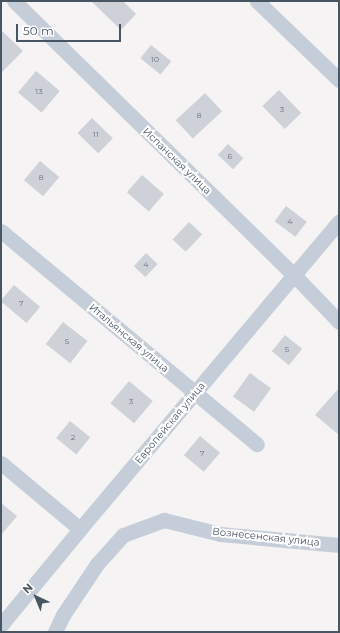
<!DOCTYPE html>
<meta charset="utf-8">
<style>
body{margin:0}
#map{position:relative;width:340px;height:633px;overflow:hidden;background:#f5f3f3;font-family:Montserrat,sans-serif}
div>[style]{position:absolute}
.building>*{inset:0;background:#ced1d8;transform-origin:0 0}
.street>*{height:15px;margin:-7.5px;padding:0 7.5px;transform-origin:7.5px;border-radius:7.5px;background:#c5ced8}
span{translate:-50% -50%;white-space:nowrap;text-align:center;line-height:1.15;-webkit-text-stroke:4px #fff;paint-order:stroke}
.number-label{font-size:8px;color:#6a7480}
.number-label span{-webkit-text-stroke-width:0}
.street-label{font-size:10px;color:#485563}
.frame{position:absolute;inset:0;border:2px solid #485563;pointer-events:none}
.north{position:absolute;left:16px;top:577px;width:40px;height:40px;-webkit-text-stroke:3px #fff;paint-order:stroke;rotate:316deg;font-size:11px;font-weight:700;line-height:16px;text-align:center;color:#485563}
.north::after{content:'';display:block;margin:auto;width:14px;height:18px;background:#485563;clip-path:polygon(50% 0,100% 100%,50% 72%,0 100%)}
.scale{position:absolute;left:16px;top:24px;width:105px;height:18px;box-sizing:border-box;border:2px solid #485563;border-top:0;padding-left:5px;font-size:12px;line-height:14px;white-space:nowrap;color:#485563;-webkit-text-stroke:3px #fff;paint-order:stroke}
</style>
<div id="map">
<div class="building">
<i style="clip-path:polygon(91px 1px,123px 1px,136px 14px,121px 30px)"></i>
<i style="clip-path:polygon(1px 30px,23px 51px,1px 73px)"></i>
<i style="left:151px;top:45px;width:26px;height:17px;rotate:39deg"></i>
<i style="left:36px;top:71px;width:31px;height:28px;rotate:40deg"></i>
<i style="left:279px;top:90px;width:32px;height:23px;rotate:46deg"></i>
<i style="left:205px;top:93px;width:25px;height:40px;rotate:47deg"></i>
<i style="left:92px;top:118px;width:29px;height:21px;rotate:44deg"></i>
<i style="left:228px;top:144px;width:21px;height:15px;rotate:43deg"></i>
<i style="left:40px;top:161px;width:25px;height:25px;rotate:40deg"></i>
<i style="left:142px;top:175px;width:29px;height:23px;rotate:41deg"></i>
<i style="left:286px;top:206px;width:26px;height:19px;rotate:37deg"></i>
<i style="left:189px;top:222px;width:18px;height:24px;rotate:43deg"></i>
<i style="left:146px;top:253px;width:16px;height:18px;rotate:43deg"></i>
<i style="left:14px;top:285px;width:34px;height:21px;rotate:40deg"></i>
<i style="left:63px;top:322px;width:31px;height:28px;rotate:38deg"></i>
<i style="left:285px;top:335px;width:22px;height:21px;rotate:39deg"></i>
<i style="left:250px;top:373px;width:26px;height:29px;rotate:36deg"></i>
<i style="left:129px;top:381px;width:31px;height:29px;rotate:40deg"></i>
<i style="clip-path:polygon(339px 388px,339px 435px,315px 415px)"></i>
<i style="left:70px;top:421px;width:26px;height:22px;rotate:39deg"></i>
<i style="left:200px;top:436px;width:26px;height:25px;rotate:40deg"></i>
<i style="clip-path:polygon(1px 503px,17px 516px,1px 535px)"></i>
</div>
<div class="street">
<i style="left:14px;top:1px;width:392px;rotate:44.4deg"></i>
<i style="left:294px;top:275px;width:65px;rotate:46.2deg"></i>
<i style="left:257px;top:1px;width:114px;rotate:43.9deg"></i>
<i style="left:1px;top:231px;width:333px;rotate:39.8deg"></i>
<i style="left:1px;top:463px;width:103px;rotate:39.9deg"></i>
<i style="left:1px;top:625px;width:124px;rotate:-50.5deg"></i>
<i style="left:80px;top:529px;width:402px;rotate:-49.9deg"></i>
<i style="left:55px;top:632px;width:19px;rotate:-65deg"></i>
<i style="left:63px;top:615px;width:61px;rotate:-56.3deg"></i>
<i style="left:97px;top:564px;width:39px;rotate:-48deg"></i>
<i style="left:123px;top:535px;width:44px;rotate:-20.1deg"></i>
<i style="left:164px;top:520px;width:58px;rotate:14deg"></i>
<i style="left:220px;top:534px;width:120px;rotate:5.3deg"></i>
</div>
<div class="number-label">
<span style="left:155px;top:60px">10</span>
<span style="left:39px;top:92px">13</span>
<span style="left:282px;top:110px">3</span>
<span style="left:199px;top:116px">8</span>
<span style="left:96px;top:135px">11</span>
<span style="left:230px;top:157px">6</span>
<span style="left:41px;top:178px">8</span>
<span style="left:290px;top:222px">4</span>
<span style="left:146px;top:265px">4</span>
<span style="left:21px;top:304px">7</span>
<span style="left:67px;top:342px">5</span>
<span style="left:287px;top:350px">5</span>
<span style="left:131px;top:402px">3</span>
<span style="left:73px;top:438px">2</span>
<span style="left:202px;top:454px">7</span>
</div>
<div class="street-label">
<span style="left:177px;top:161px;rotate:44deg">Испанская улица</span>
<span style="left:129px;top:338px;rotate:40deg">Итальянская улица</span>
<span style="left:170px;top:423px;rotate:-50deg">Европейская улица</span>
<span style="left:266px;top:537px;rotate:6deg">Вознесенская улица</span>
</div>
<div class="frame"></div>
<div class="north">N</div>
<div class="scale">50 m</div>
</div>
